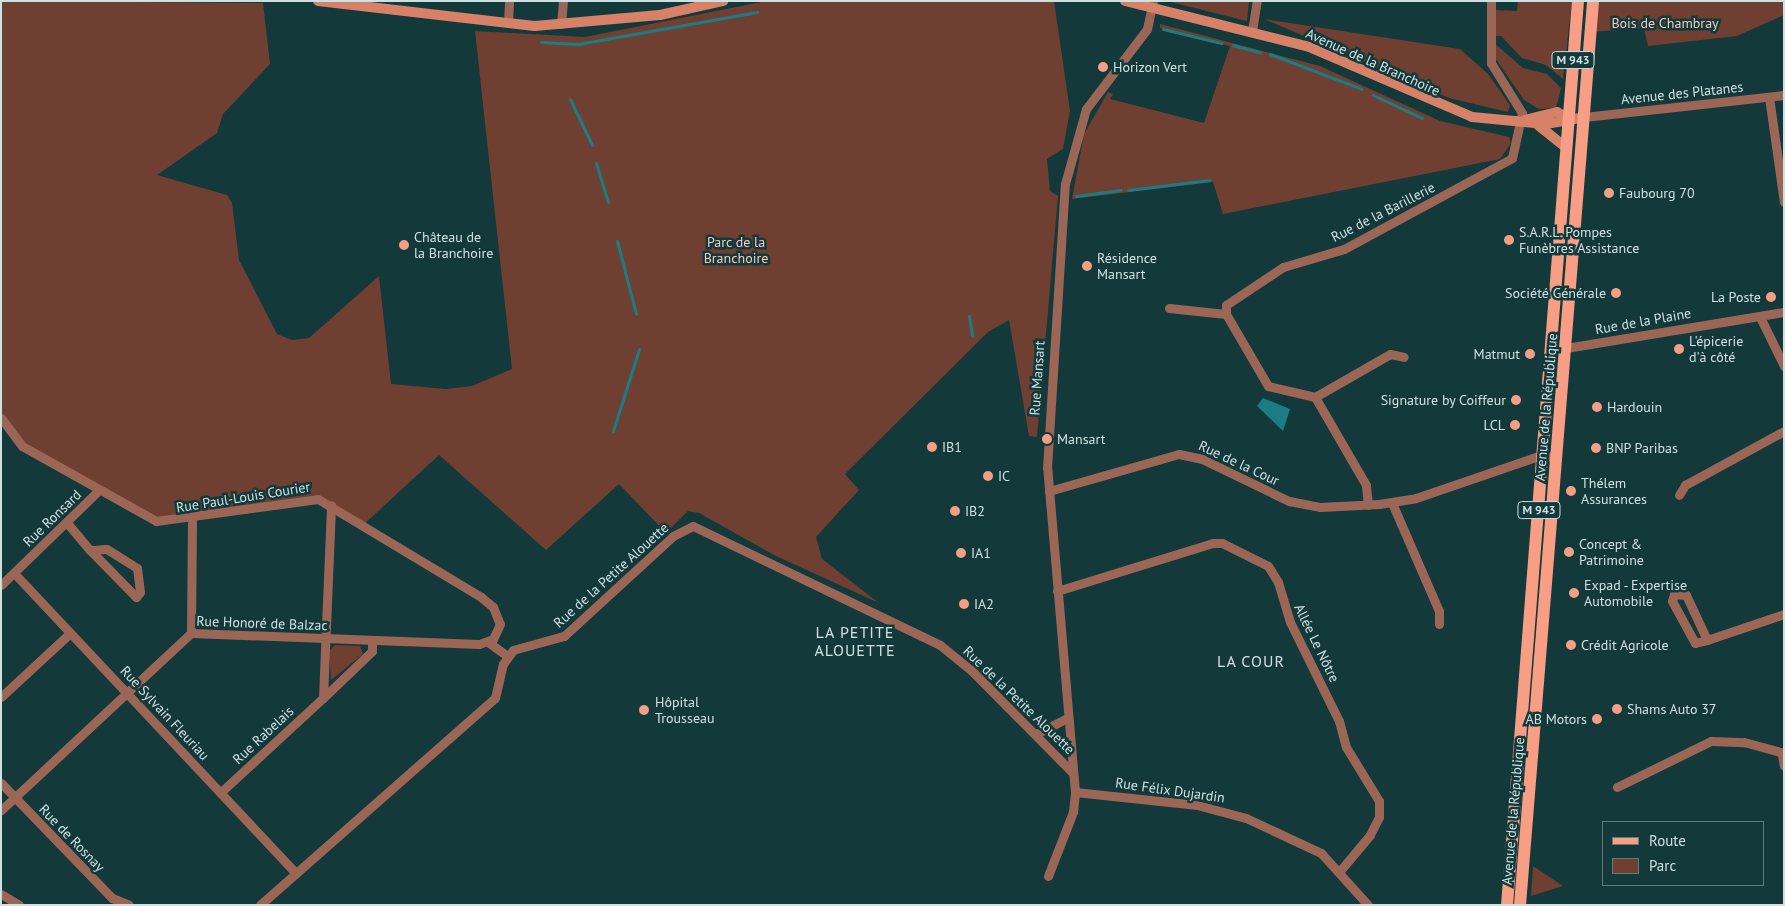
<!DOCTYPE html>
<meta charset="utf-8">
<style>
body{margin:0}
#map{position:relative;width:1785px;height:906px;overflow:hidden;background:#13393b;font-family:"PT Sans",sans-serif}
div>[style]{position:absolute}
.green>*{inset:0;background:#6f3f31}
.water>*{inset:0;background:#1b7d83}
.stream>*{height:3px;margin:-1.5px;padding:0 1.5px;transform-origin:1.5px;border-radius:1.5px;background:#1b7d83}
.street>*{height:9px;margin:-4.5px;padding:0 4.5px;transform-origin:4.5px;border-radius:4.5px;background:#9c6656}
.secondary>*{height:10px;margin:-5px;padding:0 5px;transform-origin:5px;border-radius:5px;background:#d78168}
.primary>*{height:12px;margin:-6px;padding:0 6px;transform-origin:6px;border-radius:6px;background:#f79e84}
.dots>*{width:14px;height:14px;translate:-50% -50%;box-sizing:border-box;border:2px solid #13393b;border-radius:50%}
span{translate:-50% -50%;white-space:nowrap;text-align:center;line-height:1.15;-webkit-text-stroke:5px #13393b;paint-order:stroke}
.shield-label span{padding:1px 4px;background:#13393b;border:1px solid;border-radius:4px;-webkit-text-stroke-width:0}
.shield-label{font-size:12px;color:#cde1e2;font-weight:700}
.park-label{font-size:14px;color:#f7cabd}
.street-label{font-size:14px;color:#cde1e2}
.poi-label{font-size:14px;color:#cde1e2}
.left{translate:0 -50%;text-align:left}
.right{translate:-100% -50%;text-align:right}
.quarter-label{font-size:16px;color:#cde1e2;letter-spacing:1px}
.frame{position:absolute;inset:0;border:2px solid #cde1e2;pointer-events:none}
.legend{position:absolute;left:1602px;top:821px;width:162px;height:65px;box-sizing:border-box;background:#13393b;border:1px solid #5d7c7e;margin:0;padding:6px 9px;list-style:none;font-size:15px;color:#cde1e2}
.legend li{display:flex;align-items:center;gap:10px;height:25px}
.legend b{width:25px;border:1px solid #5d7c7e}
</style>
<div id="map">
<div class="green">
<i style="clip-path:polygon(1px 1px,263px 3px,270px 64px,223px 114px,217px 133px,157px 175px,227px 195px,232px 203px,239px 260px,277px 334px,292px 340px,309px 338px,379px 276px,391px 384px,446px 389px,472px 386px,512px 369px,475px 31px,585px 37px,767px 1px,1054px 1px,1070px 111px,1063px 149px,1047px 159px,1050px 191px,1058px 196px,1037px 437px,1029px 436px,1009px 320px,988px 332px,845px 474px,859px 490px,816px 537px,822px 559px,879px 603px,776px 556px,699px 513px,688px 511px,666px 533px,619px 484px,546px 550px,439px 455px,362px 526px,318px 499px,156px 521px,22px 446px,1px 418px)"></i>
<i style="clip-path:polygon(1167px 1px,1249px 1px,1247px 21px)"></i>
<i style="clip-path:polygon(1518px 1px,1572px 1px,1563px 79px,1546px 65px,1522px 58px,1501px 36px,1494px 36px,1496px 10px,1517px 11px)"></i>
<i style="clip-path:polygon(1593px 1px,1784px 1px,1784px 15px,1737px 36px,1648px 46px,1644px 28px,1591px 32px)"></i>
<i style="clip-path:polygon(1264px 19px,1460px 49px,1488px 74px,1510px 105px,1508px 112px,1449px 98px)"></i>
<i style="clip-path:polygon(1160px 24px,1320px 66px,1440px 121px,1509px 137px,1511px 143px,1500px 159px,1223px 214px,1213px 182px,1072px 199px,1084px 134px,1108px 92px,1113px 94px,1110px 99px,1204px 123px,1230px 46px,1160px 28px)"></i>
<i style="clip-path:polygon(1493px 42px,1523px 68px,1547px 74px,1561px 88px,1556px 108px,1539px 109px,1524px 100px,1493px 55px)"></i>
<i style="clip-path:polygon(335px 645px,360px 646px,363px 654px,331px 680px,329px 651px)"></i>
<i style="clip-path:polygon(1533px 866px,1563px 886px,1531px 896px)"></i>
</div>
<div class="water">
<i style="clip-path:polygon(1263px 398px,1290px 409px,1283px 431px,1257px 406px)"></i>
</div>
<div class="stream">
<i style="left:1163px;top:29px;width:60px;rotate:13.6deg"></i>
<i style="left:541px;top:42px;width:37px;rotate:3deg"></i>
<i style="left:578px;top:44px;width:182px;rotate:-10.1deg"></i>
<i style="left:1233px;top:45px;width:28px;rotate:15deg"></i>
<i style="left:1270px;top:54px;width:98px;rotate:20.8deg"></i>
<i style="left:1373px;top:95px;width:54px;rotate:25.1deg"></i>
<i style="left:570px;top:99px;width:51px;rotate:64.4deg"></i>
<i style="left:596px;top:163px;width:41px;rotate:72.9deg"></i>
<i style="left:1128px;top:190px;width:82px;rotate:-7deg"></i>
<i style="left:1076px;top:196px;width:45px;rotate:-7.6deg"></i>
<i style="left:617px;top:241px;width:75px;rotate:75.4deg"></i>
<i style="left:969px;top:316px;width:20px;rotate:81deg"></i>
<i style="left:613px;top:431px;width:86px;rotate:-72.4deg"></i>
</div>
<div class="street">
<i style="left:508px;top:22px;width:21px;rotate:-87deg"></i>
<i style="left:561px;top:24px;width:23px;rotate:-85deg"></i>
<i style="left:1252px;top:31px;width:30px;rotate:-81deg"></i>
<i style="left:1769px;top:97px;width:106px;rotate:81.9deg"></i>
<i style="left:1584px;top:117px;width:201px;rotate:-6.3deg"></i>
<i style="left:1169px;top:308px;width:57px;rotate:6deg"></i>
<i style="left:1760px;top:317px;width:55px;rotate:63.9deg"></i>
<i style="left:1566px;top:348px;width:221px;rotate:-9.4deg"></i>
<i style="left:1315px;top:397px;width:86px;rotate:-29.8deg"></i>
<i style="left:1390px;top:354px;width:14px;rotate:12deg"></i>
<i style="left:1px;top:418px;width:35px;rotate:53deg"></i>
<i style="left:22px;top:446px;width:154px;rotate:29.2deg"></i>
<i style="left:156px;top:521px;width:163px;rotate:-7.7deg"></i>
<i style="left:318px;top:499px;width:190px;rotate:31deg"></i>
<i style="left:481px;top:597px;width:16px;rotate:40deg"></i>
<i style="left:493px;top:607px;width:18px;rotate:68deg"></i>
<i style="left:500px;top:624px;width:17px;rotate:115deg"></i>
<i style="left:493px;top:639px;width:15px;rotate:160deg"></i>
<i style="left:479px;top:644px;width:288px;rotate:-177.8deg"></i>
<i style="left:191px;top:633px;width:260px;rotate:137deg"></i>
<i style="left:1049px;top:491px;width:135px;rotate:-15.9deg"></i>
<i style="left:1179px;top:454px;width:24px;rotate:12deg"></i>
<i style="left:1202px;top:459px;width:97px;rotate:25.8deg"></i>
<i style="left:1289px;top:501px;width:32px;rotate:11deg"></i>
<i style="left:1320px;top:507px;width:59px;rotate:-2.9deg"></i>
<i style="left:1379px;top:504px;width:37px;rotate:-9deg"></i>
<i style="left:1416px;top:498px;width:127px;rotate:-18.9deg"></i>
<i style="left:1536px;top:457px;width:20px;rotate:-3deg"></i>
<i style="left:1679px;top:495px;width:12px;rotate:-59deg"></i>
<i style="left:1685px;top:485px;width:113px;rotate:-28.6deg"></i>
<i style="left:1392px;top:503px;width:118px;rotate:66.5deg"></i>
<i style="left:1439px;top:611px;width:13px;rotate:90deg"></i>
<i style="left:1368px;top:505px;width:20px;rotate:-96deg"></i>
<i style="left:1366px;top:485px;width:102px;rotate:-120.1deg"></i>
<i style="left:1315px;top:397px;width:48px;rotate:-166.8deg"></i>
<i style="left:1268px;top:386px;width:83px;rotate:-120.3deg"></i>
<i style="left:1226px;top:314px;width:9px;rotate:-90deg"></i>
<i style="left:1226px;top:305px;width:69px;rotate:-33.7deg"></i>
<i style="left:1283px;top:267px;width:64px;rotate:-16.4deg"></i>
<i style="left:1344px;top:249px;width:191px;rotate:-28.4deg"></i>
<i style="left:1512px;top:158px;width:46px;rotate:-77.5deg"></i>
<i style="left:1522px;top:113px;width:59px;rotate:-121.8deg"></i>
<i style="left:1491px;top:63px;width:62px;rotate:-90deg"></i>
<i style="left:68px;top:524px;width:34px;rotate:50deg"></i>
<i style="left:90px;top:550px;width:66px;rotate:45.6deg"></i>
<i style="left:136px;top:597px;width:6px;rotate:-51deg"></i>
<i style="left:140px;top:592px;width:24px;rotate:-97deg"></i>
<i style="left:137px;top:568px;width:36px;rotate:-148deg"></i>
<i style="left:106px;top:549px;width:16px;rotate:176deg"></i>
<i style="left:14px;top:573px;width:412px;rotate:46.8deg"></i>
<i style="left:1px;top:585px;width:136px;rotate:-44.1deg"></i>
<i style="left:1057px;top:591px;width:163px;rotate:-17.1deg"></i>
<i style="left:1213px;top:543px;width:9px"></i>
<i style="left:1222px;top:543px;width:51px;rotate:26.6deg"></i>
<i style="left:1268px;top:566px;width:19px;rotate:58deg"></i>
<i style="left:1278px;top:582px;width:42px;rotate:73.3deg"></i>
<i style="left:1290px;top:622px;width:110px;rotate:63.7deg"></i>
<i style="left:1339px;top:721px;width:27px;rotate:75deg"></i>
<i style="left:1346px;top:747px;width:63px;rotate:58.6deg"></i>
<i style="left:1379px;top:801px;width:16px;rotate:90deg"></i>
<i style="left:1379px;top:817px;width:20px;rotate:117deg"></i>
<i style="left:1370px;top:835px;width:48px;rotate:130deg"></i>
<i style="left:191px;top:633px;width:114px;rotate:-89.5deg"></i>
<i style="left:1707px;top:640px;width:50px;rotate:-115deg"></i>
<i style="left:1686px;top:595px;width:12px;rotate:-175deg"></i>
<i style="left:1674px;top:594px;width:7px;rotate:106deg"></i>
<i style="left:1672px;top:601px;width:48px;rotate:61.3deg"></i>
<i style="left:1695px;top:643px;width:12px;rotate:-14deg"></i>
<i style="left:1707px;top:640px;width:81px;rotate:-18.7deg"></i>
<i style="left:488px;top:642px;width:24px;rotate:36deg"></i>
<i style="left:1px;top:697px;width:94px;rotate:-42.8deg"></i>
<i style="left:323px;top:698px;width:68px;rotate:-43.8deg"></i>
<i style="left:372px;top:651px;width:11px;rotate:-90deg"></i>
<i style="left:1036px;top:734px;width:35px;rotate:-27deg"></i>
<i style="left:1782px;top:755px;width:11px;rotate:80deg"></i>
<i style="left:1px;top:783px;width:160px;rotate:46deg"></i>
<i style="left:112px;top:898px;width:18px;rotate:22deg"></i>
<i style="left:1617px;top:787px;width:105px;rotate:-26.1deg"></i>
<i style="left:1711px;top:741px;width:33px;rotate:2deg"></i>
<i style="left:1744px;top:742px;width:41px;rotate:15.4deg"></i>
<i style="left:221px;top:792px;width:139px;rotate:-42.7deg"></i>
<i style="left:323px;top:698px;width:193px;rotate:-87.6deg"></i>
<i style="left:1075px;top:792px;width:123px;rotate:6.1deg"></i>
<i style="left:1197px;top:805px;width:51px;rotate:14.9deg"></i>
<i style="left:1246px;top:818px;width:83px;rotate:25deg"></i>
<i style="left:1321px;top:853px;width:70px;rotate:47.9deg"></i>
<i style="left:1048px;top:876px;width:69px;rotate:-68.7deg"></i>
<i style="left:1073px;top:812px;width:20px;rotate:-84deg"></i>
<i style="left:1075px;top:792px;width:325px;rotate:-94.9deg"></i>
<i style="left:1047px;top:468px;width:285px;rotate:-86.4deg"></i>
<i style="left:1065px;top:184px;width:78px;rotate:-74.4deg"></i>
<i style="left:1086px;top:109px;width:101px;rotate:-52.7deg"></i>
<i style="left:1147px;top:29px;width:29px;rotate:-78deg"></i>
<i style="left:1px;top:894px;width:21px;rotate:31deg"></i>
<i style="left:260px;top:905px;width:313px;rotate:-41.4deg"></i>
<i style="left:495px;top:698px;width:35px;rotate:-77deg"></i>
<i style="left:503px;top:664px;width:17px;rotate:-54deg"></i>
<i style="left:513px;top:650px;width:53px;rotate:-15.4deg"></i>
<i style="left:564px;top:636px;width:148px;rotate:-42.5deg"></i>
<i style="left:673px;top:536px;width:22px;rotate:-27deg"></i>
<i style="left:693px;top:526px;width:274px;rotate:25.7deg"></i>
<i style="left:940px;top:645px;width:40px;rotate:39deg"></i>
<i style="left:971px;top:670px;width:145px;rotate:45.3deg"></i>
</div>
<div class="secondary">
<i style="left:318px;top:1px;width:218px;rotate:6.6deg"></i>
<i style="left:535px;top:26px;width:125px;rotate:-5deg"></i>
<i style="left:660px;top:15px;width:65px;rotate:-12.5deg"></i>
<i style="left:1125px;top:1px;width:190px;rotate:14deg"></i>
<i style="left:1309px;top:47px;width:177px;rotate:23.2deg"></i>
<i style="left:1472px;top:117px;width:74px;rotate:5.4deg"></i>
<i style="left:1546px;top:124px;width:39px;rotate:-10deg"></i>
<i style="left:1525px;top:120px;width:33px;rotate:-14deg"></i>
<i style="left:1557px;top:112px;width:13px;rotate:29deg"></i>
<i style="left:1538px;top:125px;width:36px;rotate:39deg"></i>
</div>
<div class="primary">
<i style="left:1507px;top:905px;width:907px;rotate:-85.51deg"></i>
<i style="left:1520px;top:905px;width:907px;rotate:-85.38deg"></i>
</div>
<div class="dots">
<i style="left:1103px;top:67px;background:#f39f85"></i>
<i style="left:1609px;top:193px;background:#f39f85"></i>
<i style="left:1509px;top:240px;background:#f39f85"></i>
<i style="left:404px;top:245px;background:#f39f85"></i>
<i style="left:1087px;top:266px;background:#f39f85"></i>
<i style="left:1616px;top:293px;background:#f39f85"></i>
<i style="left:1771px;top:297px;background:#f39f85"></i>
<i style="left:1679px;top:349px;background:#f39f85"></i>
<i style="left:1530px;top:354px;background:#f39f85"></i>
<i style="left:1516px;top:400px;background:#f39f85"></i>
<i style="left:1597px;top:407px;background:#f39f85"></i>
<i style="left:1515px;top:425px;background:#f39f85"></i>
<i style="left:1047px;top:439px;background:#f39f85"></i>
<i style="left:932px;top:447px;background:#f39f85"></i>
<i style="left:1596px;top:448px;background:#f39f85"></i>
<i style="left:988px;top:476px;background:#f39f85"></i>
<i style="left:1571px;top:491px;background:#f39f85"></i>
<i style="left:955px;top:511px;background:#f39f85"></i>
<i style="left:1569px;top:552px;background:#f39f85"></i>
<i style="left:961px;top:553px;background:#f39f85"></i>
<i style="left:1574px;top:593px;background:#f39f85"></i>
<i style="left:964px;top:604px;background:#f39f85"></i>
<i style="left:1571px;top:645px;background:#f39f85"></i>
<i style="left:1617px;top:709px;background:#f39f85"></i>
<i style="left:644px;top:710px;background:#f39f85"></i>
<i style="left:1597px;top:719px;background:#f39f85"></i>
</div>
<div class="shield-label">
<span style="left:1573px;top:60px">M 943</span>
<span style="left:1539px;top:510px">M 943</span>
</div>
<div class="park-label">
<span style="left:1665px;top:23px">Bois de Chambray</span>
<span style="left:736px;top:250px">Parc de la<br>Branchoire</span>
</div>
<div class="street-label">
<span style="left:1373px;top:62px;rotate:24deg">Avenue de la Branchoire</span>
<span style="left:1682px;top:93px;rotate:-6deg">Avenue des Platanes</span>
<span style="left:1383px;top:212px;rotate:-27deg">Rue de la Barillerie</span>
<span style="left:1643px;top:321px;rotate:-10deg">Rue de la Plaine</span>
<span style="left:1037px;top:378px;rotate:-86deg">Rue Mansart</span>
<span style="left:1546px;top:407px;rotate:-85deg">Avenue de la République</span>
<span style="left:1239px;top:463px;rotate:25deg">Rue de la Cour</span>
<span style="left:243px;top:497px;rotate:-9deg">Rue Paul-Louis Courier</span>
<span style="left:52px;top:518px;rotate:-44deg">Rue Ronsard</span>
<span style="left:611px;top:575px;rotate:-42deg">Rue de la Petite Alouette</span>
<span style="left:262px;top:623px;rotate:2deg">Rue Honoré de Balzac</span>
<span style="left:1317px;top:643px;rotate:64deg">Allée Le Nôtre</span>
<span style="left:1019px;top:700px;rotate:44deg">Rue de la Petite Alouette</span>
<span style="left:165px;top:713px;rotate:47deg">Rue Sylvain Fleuriau</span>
<span style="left:263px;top:735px;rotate:-43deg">Rue Rabelais</span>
<span style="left:1170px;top:790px;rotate:8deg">Rue Félix Dujardin</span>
<span style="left:1513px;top:811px;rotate:-85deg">Avenue de la République</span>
<span style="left:72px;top:838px;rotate:46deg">Rue de Rosnay</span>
</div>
<div class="poi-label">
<span class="left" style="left:1113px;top:67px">Horizon Vert</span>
<span class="left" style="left:1619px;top:193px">Faubourg 70</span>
<span class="left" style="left:1519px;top:240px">S.A.R.L. Pompes<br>Funèbres Assistance</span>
<span class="left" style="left:414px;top:245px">Château de<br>la Branchoire</span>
<span class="left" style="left:1097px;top:266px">Résidence<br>Mansart</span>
<span class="right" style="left:1606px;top:293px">Société Générale</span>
<span class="right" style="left:1761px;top:297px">La Poste</span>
<span class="left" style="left:1689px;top:349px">L'épicerie<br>d'à côté</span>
<span class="right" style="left:1520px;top:354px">Matmut</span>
<span class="right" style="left:1506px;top:400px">Signature by Coiffeur</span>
<span class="left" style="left:1607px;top:407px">Hardouin</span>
<span class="right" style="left:1505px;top:425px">LCL</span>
<span class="left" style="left:1057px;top:439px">Mansart</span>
<span class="left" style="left:942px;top:447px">IB1</span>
<span class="left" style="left:1606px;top:448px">BNP Paribas</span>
<span class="left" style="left:998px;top:476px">IC</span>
<span class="left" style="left:1581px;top:491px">Thélem<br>Assurances</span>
<span class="left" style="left:965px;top:511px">IB2</span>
<span class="left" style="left:1579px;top:552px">Concept &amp;<br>Patrimoine</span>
<span class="left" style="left:971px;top:553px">IA1</span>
<span class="left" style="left:1584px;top:593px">Expad - Expertise<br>Automobile</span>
<span class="left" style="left:974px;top:604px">IA2</span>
<span class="left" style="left:1581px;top:645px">Crédit Agricole</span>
<span class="left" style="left:655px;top:710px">Hôpital<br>Trousseau</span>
<span class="left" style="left:1627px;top:709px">Shams Auto 37</span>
<span class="right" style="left:1587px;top:719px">AB Motors</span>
</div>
<div class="quarter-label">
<span style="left:855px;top:641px">LA PETITE<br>ALOUETTE</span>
<span style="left:1251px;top:661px">LA COUR</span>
</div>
<div class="frame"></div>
<ul class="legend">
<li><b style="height:6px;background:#f79e84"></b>Route</li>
<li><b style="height:14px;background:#6f3f31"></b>Parc</li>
</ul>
</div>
